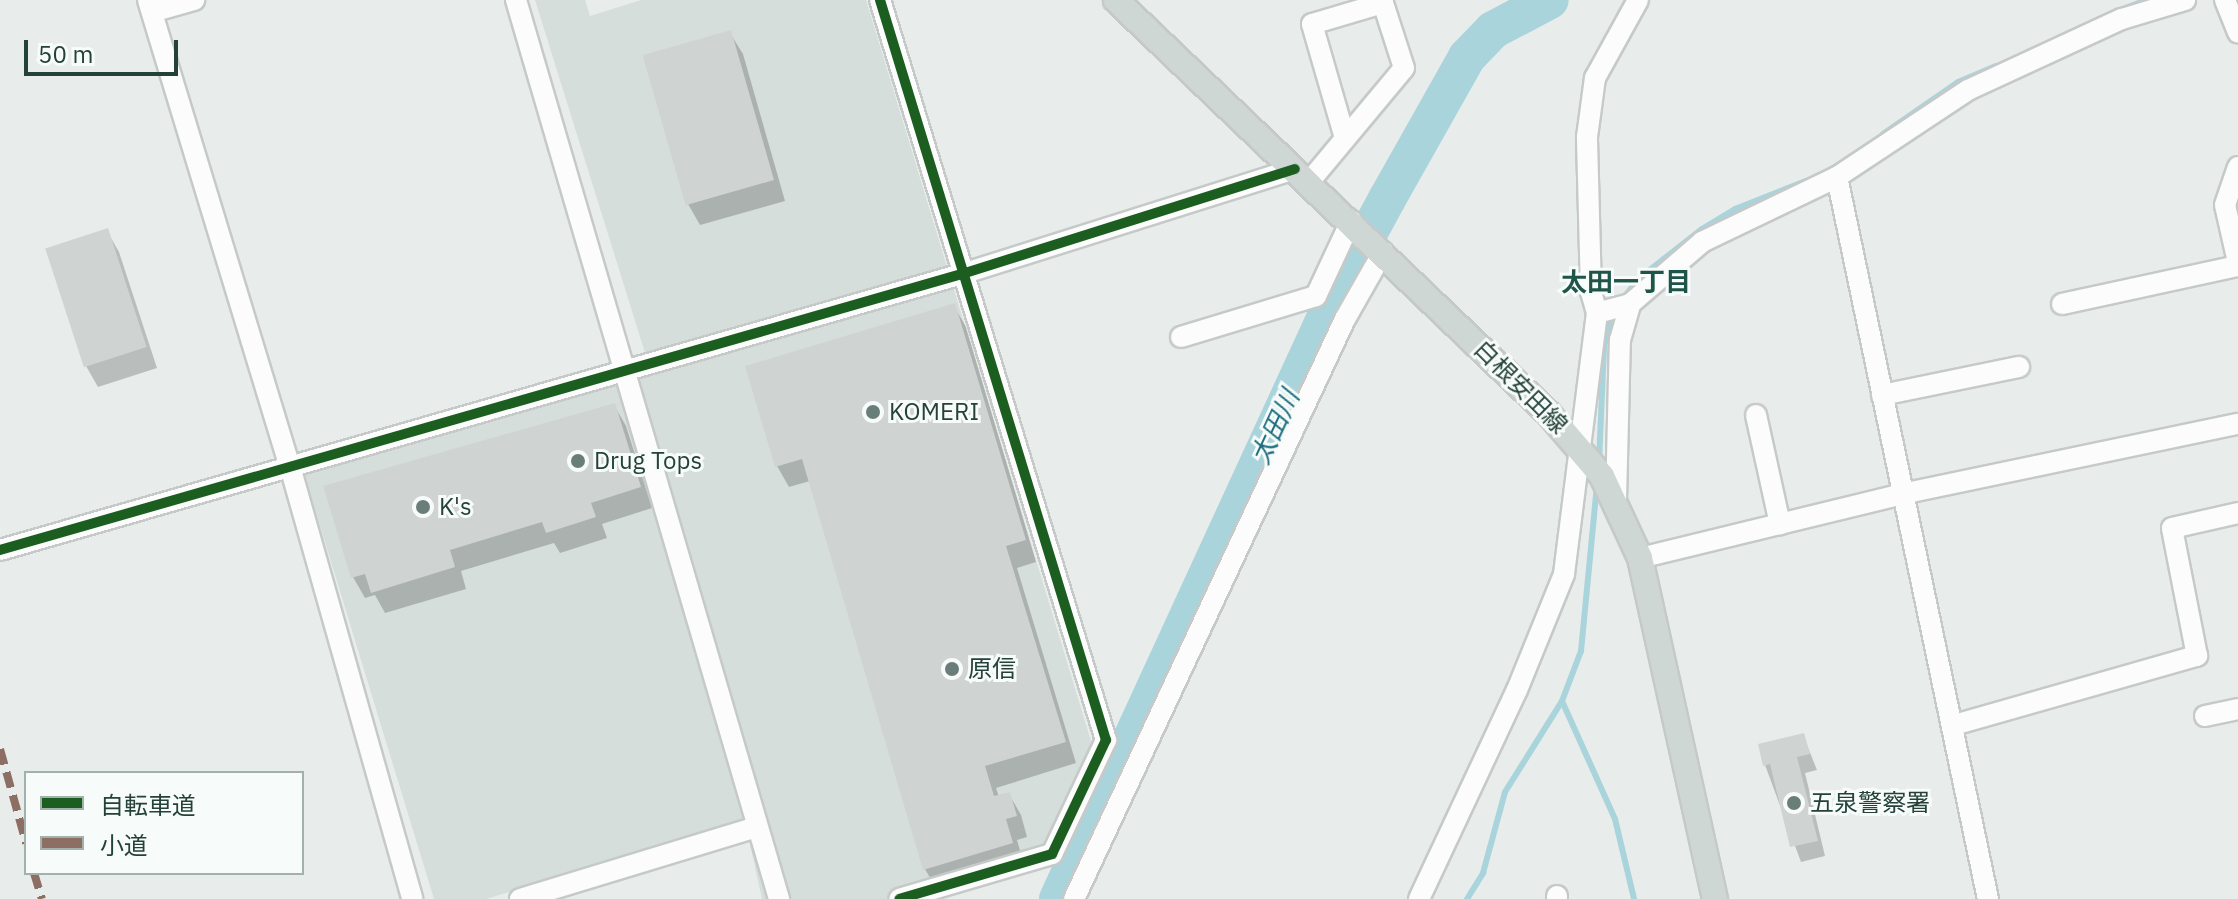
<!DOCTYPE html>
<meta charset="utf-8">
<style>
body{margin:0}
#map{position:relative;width:2238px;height:899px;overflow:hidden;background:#e8edeb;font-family:"IBM Plex Sans","Noto Sans JP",sans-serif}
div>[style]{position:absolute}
.built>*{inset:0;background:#d6dedb}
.shadow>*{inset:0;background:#0003}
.stream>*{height:6px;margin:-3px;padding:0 3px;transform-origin:3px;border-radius:3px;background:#a9d4db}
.river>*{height:38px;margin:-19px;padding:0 19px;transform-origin:19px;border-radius:19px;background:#a9d4db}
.building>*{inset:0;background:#cfd4d2;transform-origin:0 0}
.roads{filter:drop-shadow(2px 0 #c5cac8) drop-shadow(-2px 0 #c5cac8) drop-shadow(0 2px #c5cac8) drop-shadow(0 -2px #c5cac8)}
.minor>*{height:20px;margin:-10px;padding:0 10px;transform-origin:10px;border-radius:10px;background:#fcfcfc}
.major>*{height:24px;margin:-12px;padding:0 12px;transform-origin:12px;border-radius:12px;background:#cfd7d5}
.quiet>*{height:8px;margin-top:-4px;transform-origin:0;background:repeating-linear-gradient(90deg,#8d6e63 0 16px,transparent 0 24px)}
.cycleway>*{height:10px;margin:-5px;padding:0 5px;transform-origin:5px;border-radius:5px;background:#1b5e20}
.dots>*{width:22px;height:22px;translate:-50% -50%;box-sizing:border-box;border:4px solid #f7fbf9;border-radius:50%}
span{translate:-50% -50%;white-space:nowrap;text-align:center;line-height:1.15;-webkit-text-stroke:6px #f7fbf9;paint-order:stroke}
.street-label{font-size:24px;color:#24423a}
.poi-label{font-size:24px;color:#24423a}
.left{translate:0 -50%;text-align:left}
.neighbourhood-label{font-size:26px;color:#1f5548;font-weight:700}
.water-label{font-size:26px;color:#1c6f80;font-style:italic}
.legend{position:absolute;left:24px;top:771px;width:280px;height:104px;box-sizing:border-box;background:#f7fbf9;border:2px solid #a3b1ad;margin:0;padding:10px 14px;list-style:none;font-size:24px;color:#24423a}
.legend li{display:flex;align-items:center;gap:16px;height:40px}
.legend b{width:40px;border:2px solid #a3b1ad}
.scale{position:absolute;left:24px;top:40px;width:154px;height:36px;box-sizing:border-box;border:4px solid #24423a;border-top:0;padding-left:10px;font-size:24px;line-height:28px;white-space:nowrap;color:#24423a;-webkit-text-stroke:6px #f7fbf9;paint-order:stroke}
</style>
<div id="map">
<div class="built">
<i style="clip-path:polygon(535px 0,585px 0,590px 16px,641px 0,866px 0,1094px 751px,1051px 848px,900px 899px,762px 899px,745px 822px,486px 899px,434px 899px,299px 457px,646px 356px)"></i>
</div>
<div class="shadow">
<i style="clip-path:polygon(730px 33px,743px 54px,785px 201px,700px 225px,688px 204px)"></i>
<i style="clip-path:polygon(107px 231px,119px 252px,157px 368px,98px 387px,86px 366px)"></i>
<i style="clip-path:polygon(954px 306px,966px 327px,1036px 562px,1017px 568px,1076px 763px,996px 788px,999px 797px,1009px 794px,1021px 815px,1027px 837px,1017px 840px,1024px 864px,937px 890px,925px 869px,810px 481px,789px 487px,777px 466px)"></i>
<i style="clip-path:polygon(614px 405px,626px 426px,652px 508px,602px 524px,607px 538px,560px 553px,554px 543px,461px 571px,466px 589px,385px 613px,375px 595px,365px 598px,353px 577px)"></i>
<i style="clip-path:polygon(1803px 735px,1817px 770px,1805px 773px,1825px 856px,1801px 862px,1765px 765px)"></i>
</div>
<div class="stream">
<i style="left:2123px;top:9px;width:25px;rotate:-21deg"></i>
<i style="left:1883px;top:134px;width:91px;rotate:-34.7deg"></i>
<i style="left:1958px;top:82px;width:41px;rotate:-22.8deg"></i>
<i style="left:1623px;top:299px;width:25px;rotate:-53deg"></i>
<i style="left:1638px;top:279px;width:81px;rotate:-38deg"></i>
<i style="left:1702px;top:229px;width:39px;rotate:-31deg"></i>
<i style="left:1735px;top:209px;width:76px;rotate:-21.5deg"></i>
<i style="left:1599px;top:462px;width:116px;rotate:-87.5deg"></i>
<i style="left:1604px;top:346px;width:32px;rotate:-76deg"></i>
<i style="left:1562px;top:701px;width:129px;rotate:65.8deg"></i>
<i style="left:1615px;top:819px;width:82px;rotate:76.6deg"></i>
<i style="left:1467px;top:899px;width:31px;rotate:-58deg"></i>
<i style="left:1483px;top:873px;width:84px;rotate:-74.8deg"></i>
<i style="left:1505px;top:792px;width:107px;rotate:-57.9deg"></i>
<i style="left:1562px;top:701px;width:53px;rotate:-69.2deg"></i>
<i style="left:1581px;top:651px;width:167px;rotate:-84.5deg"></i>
</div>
<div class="river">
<i style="left:1058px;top:899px;width:677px;rotate:-65.29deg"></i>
<i style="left:1341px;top:284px;width:97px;rotate:-61.6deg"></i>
<i style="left:1387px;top:199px;width:163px;rotate:-60.6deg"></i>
<i style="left:1467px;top:57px;width:37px;rotate:-46deg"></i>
<i style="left:1493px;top:30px;width:64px;rotate:-27.8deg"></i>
</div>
<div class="building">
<i style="left:731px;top:30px;width:156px;height:92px;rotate:74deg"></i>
<i style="left:108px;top:228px;width:125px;height:66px;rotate:72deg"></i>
<i style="clip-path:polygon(955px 303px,1026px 540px,1006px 546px,1066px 742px,985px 766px,994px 796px,1010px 792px,1017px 816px,1006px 819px,1013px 843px,923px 870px,802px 459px,775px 467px,745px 366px)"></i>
<i style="clip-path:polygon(615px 403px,641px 487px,591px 503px,596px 517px,546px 533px,542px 522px,450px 550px,455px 567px,371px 593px,365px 574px,351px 578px,323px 486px)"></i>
<i style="clip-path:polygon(1804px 733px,1810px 754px,1797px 757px,1818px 841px,1790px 847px,1770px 764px,1763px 766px,1758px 744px)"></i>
</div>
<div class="roads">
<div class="minor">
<i style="left:148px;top:0;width:484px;rotate:73.1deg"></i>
<i style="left:289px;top:463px;width:453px;rotate:74.2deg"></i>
<i style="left:516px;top:0;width:937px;rotate:73.69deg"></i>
<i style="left:880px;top:0;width:774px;rotate:73.02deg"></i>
<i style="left:1106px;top:740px;width:126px;rotate:115.3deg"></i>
<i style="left:1052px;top:854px;width:159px;rotate:163.6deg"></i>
<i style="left:2225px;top:0;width:35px;rotate:68deg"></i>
<i style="left:152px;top:12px;width:44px;rotate:-15.9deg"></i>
<i style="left:2238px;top:167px;width:40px;rotate:108.9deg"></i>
<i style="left:2225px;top:205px;width:58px;rotate:77.2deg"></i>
<i style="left:1837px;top:177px;width:738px;rotate:78.19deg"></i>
<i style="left:1309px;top:182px;width:148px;rotate:-50.2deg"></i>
<i style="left:1404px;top:68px;width:68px;rotate:-107.9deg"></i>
<i style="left:1383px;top:3px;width:74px;rotate:163.5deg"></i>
<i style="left:1312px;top:24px;width:119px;rotate:73.9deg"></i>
<i style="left:2062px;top:304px;width:180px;rotate:-12.2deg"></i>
<i style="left:1597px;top:313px;width:34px;rotate:-15deg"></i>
<i style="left:1630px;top:304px;width:95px;rotate:-40.7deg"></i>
<i style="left:1702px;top:242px;width:150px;rotate:-25.7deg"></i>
<i style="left:1837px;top:177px;width:157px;rotate:-33.6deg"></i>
<i style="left:1968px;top:90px;width:170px;rotate:-24.8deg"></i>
<i style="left:2122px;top:19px;width:66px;rotate:-16.8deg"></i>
<i style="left:1181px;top:337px;width:141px;rotate:-16.9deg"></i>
<i style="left:1316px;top:296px;width:83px;rotate:-65deg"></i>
<i style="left:1882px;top:395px;width:140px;rotate:-11.6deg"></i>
<i style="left:1756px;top:415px;width:112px;rotate:77.6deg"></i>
<i style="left:1616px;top:500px;width:160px;rotate:-88.6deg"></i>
<i style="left:1620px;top:340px;width:37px;rotate:-74deg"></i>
<i style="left:0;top:550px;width:1001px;rotate:-16.01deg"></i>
<i style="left:962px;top:274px;width:349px;rotate:-17.5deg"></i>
<i style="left:1640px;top:558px;width:270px;rotate:-13.7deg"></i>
<i style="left:1902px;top:494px;width:343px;rotate:-11.8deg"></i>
<i style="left:2205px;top:716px;width:34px;rotate:-12deg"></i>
<i style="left:1954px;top:725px;width:253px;rotate:-15.9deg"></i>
<i style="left:2197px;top:656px;width:130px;rotate:-101.1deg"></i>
<i style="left:2172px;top:528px;width:68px;rotate:-12.8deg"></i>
<i style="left:1557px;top:896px;width:3px;rotate:90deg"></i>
<i style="left:520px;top:899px;width:248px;rotate:-16.9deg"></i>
<i style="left:1074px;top:899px;width:640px;rotate:-64.96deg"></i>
<i style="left:1345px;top:319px;width:77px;rotate:-60.4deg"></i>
<i style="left:1419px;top:899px;width:231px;rotate:-64.9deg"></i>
<i style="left:1517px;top:690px;width:125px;rotate:-67.9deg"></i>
<i style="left:1564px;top:574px;width:263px;rotate:-82.8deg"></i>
<i style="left:1597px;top:313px;width:22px;rotate:-106deg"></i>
<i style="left:1591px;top:292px;width:155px;rotate:-91.5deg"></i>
<i style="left:1587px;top:137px;width:60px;rotate:-82.3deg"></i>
<i style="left:1595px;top:78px;width:89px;rotate:-61.1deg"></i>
</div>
<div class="major">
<i style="left:1116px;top:0;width:598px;rotate:43.71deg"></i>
<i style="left:1548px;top:413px;width:83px;rotate:49.4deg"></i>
<i style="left:1602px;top:476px;width:90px;rotate:65.1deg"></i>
<i style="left:1640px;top:558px;width:349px;rotate:77.6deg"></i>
</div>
</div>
<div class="quiet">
<i style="left:0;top:749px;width:98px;rotate:74.5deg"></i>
<i style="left:34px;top:873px;width:27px;rotate:73deg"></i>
</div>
<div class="cycleway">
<i style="left:880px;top:0;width:774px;rotate:73.02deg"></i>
<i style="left:1106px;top:740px;width:126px;rotate:115.3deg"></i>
<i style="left:1052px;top:854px;width:159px;rotate:163.6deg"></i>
<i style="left:0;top:550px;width:1001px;rotate:-16.01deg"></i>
<i style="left:962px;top:274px;width:349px;rotate:-17.5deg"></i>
</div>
<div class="dots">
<i style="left:873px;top:412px;background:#697e78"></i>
<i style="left:578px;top:461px;background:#697e78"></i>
<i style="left:423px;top:507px;background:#697e78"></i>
<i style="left:952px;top:669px;background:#697e78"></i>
<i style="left:1794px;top:803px;background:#697e78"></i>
</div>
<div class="street-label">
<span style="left:1521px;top:387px;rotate:45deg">白根安田線</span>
</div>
<div class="poi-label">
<span class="left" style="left:889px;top:412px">KOMERI</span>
<span class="left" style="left:594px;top:461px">Drug Tops</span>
<span class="left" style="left:439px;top:507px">K's</span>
<span class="left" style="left:968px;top:669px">原信</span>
<span class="left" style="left:1810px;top:803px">五泉警察署</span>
</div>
<div class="neighbourhood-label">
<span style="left:1626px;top:282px">太田一丁目</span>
</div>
<div class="water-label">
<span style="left:1275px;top:427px;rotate:-65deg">太田川</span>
</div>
<ul class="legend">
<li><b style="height:10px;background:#1b5e20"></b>自転車道</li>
<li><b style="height:10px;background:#8d6e63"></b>小道</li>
</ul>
<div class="scale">50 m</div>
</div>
